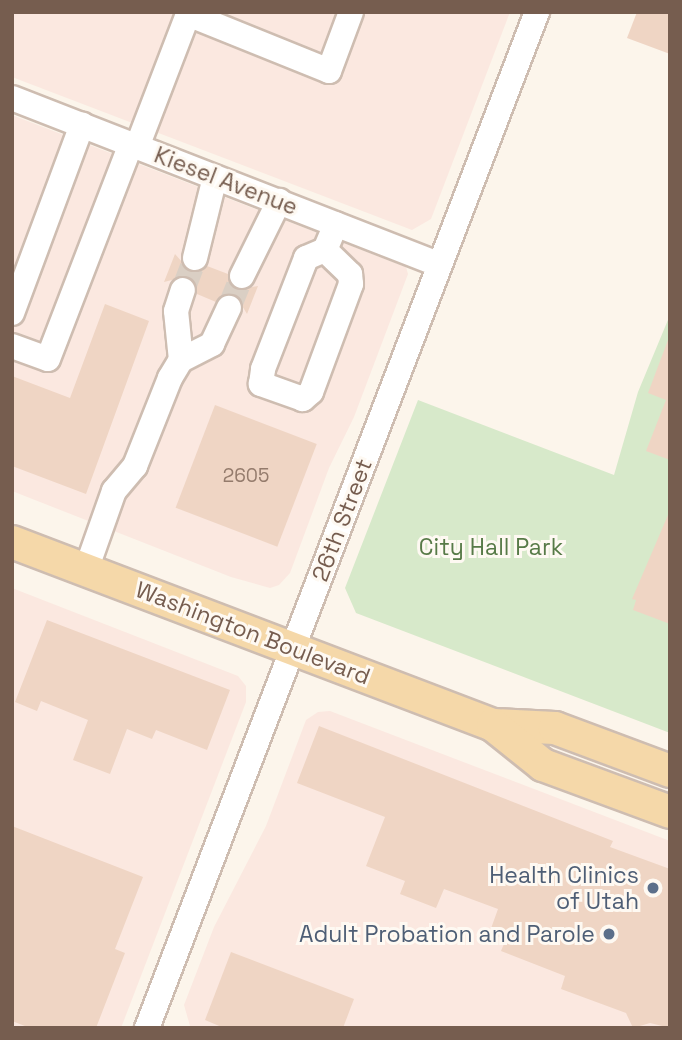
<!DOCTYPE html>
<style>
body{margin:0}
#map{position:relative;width:682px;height:1040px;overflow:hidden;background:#fcf5eb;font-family:"Space Grotesk",sans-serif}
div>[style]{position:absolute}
.commercial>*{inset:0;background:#fbe8e0}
.green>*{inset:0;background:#d7e9ca}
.building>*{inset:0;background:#efd5c4;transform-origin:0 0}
.minor-tunnel>*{height:24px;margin-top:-12px;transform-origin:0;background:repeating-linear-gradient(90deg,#dacfc4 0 24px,transparent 0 36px)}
.roads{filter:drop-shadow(2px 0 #cebdb1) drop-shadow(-2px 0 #cebdb1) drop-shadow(0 2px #cebdb1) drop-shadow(0 -2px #cebdb1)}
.minor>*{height:24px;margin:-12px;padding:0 12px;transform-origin:12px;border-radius:12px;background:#fff}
.major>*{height:32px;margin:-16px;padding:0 16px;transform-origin:16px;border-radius:16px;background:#f5d8a9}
.dots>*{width:19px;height:19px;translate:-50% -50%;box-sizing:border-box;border:4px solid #fef9f2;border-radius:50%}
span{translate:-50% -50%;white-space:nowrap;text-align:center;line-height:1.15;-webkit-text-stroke:6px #fef9f2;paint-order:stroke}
.number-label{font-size:19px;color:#947b6c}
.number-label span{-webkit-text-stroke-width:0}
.street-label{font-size:23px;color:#765d4f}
.park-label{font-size:23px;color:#577a47}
.service-label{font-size:23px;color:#4e5e75}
.right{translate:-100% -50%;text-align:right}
.frame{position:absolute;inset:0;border:14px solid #765d4f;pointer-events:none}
</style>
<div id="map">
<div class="commercial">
<i style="clip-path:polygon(12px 12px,510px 12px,431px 219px,412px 230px,12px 77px)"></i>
<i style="clip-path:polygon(12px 115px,406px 267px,408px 274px,354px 417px,329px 468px,290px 573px,279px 585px,270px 588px,231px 577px,12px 491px)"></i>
<i style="clip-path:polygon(12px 588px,238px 676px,246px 686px,246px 702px,121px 1028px,12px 1028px)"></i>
<i style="clip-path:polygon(330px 711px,670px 841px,670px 1028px,190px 1026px,184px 1005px,214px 927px,266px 826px,306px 720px,318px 712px)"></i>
</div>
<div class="green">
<i style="clip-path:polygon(670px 315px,670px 733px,356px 613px,345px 588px,418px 400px,614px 475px,638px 392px)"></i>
</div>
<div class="building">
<i style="clip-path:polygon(637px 12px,670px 12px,670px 54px,627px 38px)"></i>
<i style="clip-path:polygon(175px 254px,191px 272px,207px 266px,228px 274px,236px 290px,258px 286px,247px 314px,235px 294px,221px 295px,216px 302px,197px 294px,197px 286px,188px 276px,164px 282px)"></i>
<i style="clip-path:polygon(105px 304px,149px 321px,86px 494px,12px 466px,12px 376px,70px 398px)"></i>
<i style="clip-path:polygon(668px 340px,670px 340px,670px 460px,646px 451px,666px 400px,648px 393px)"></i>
<i style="left:215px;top:405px;width:109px;height:110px;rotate:21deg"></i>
<i style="clip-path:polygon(668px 515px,670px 515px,670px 624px,633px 610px,636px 600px,632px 599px)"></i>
<i style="clip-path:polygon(47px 620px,230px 690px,207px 750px,156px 730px,152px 739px,127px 729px,110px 774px,73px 760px,88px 720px,41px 701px,37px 711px,15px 702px)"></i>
<i style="clip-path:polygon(319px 726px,613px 841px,610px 847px,670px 869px,670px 1028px,650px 1023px,633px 1028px,626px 1013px,561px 989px,565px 976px,501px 951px,506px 939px,489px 934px,498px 909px,444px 889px,436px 908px,400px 894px,405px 881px,366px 866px,385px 817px,297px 783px)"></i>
<i style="clip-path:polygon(12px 826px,143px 877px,115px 949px,125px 953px,96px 1028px,30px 1028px,12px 1021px)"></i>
<i style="clip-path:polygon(231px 952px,354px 999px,343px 1028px,224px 1028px,205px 1020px)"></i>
</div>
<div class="minor-tunnel">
<i style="left:183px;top:290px;width:34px;rotate:-69deg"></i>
<i style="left:229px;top:308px;width:35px;rotate:-68deg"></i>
</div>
<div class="roads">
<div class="minor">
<i style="left:12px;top:98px;width:459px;rotate:21.3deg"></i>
<i style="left:137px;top:147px;width:142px;rotate:-69deg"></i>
<i style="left:188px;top:14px;width:152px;rotate:22deg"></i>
<i style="left:329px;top:71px;width:63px;rotate:-69.6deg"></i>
<i style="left:325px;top:250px;width:35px;rotate:44deg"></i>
<i style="left:350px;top:274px;width:10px;rotate:84deg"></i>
<i style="left:351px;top:284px;width:115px;rotate:110.3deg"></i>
<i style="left:311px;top:392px;width:11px;rotate:139deg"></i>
<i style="left:303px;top:399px;width:45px;rotate:-160.3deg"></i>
<i style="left:261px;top:384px;width:15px;rotate:-82deg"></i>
<i style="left:263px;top:369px;width:119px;rotate:-68.8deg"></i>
<i style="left:306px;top:258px;width:21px;rotate:-23deg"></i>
<i style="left:325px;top:250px;width:28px;rotate:-67deg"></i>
<i style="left:195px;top:258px;width:83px;rotate:-76.1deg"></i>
<i style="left:242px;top:276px;width:84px;rotate:-63.7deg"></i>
<i style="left:12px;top:313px;width:201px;rotate:-69.6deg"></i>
<i style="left:12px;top:346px;width:38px;rotate:20deg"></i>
<i style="left:48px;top:359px;width:230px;rotate:-68.9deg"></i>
<i style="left:181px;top:360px;width:49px;rotate:-95.8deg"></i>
<i style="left:176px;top:311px;width:22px;rotate:-72deg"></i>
<i style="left:86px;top:570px;width:84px;rotate:-70.5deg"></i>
<i style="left:114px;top:491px;width:33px;rotate:-50deg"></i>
<i style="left:135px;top:466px;width:95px;rotate:-68.3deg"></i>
<i style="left:170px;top:378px;width:21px;rotate:-59deg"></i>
<i style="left:181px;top:360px;width:35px;rotate:-27deg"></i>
<i style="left:212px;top:344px;width:40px;rotate:-65deg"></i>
<i style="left:147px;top:1028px;width:1088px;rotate:-69deg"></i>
</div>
<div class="major">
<i style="left:12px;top:542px;width:515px;rotate:20.83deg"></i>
<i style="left:493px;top:725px;width:62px;rotate:2.8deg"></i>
<i style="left:555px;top:728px;width:123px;rotate:20.5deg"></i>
<i style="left:493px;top:725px;width:64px;rotate:38.7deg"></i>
<i style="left:543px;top:765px;width:135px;rotate:20.3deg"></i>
</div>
</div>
<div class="dots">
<i style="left:653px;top:888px;background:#5c6f8a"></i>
<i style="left:609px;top:934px;background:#5c6f8a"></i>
</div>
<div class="number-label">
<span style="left:246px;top:476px">2605</span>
</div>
<div class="street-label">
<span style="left:226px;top:181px;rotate:21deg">Kiesel Avenue</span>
<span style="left:342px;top:520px;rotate:-69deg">26th Street</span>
<span style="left:253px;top:633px;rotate:21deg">Washington Boulevard</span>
</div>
<div class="park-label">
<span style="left:491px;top:547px">City Hall Park</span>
</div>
<div class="service-label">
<span class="right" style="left:639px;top:888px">Health Clinics<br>of Utah</span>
<span class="right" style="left:595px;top:934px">Adult Probation and Parole</span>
</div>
<div class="frame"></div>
</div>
